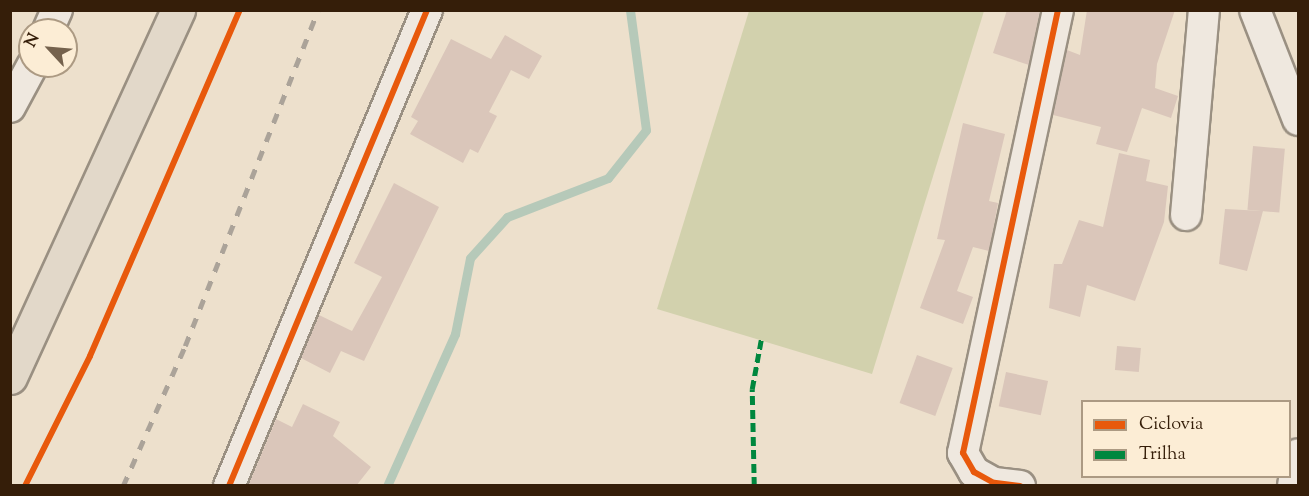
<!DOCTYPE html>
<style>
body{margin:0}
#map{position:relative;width:1309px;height:496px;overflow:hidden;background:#ede0cc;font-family:"Sorts Mill Goudy",serif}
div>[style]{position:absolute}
.green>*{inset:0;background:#d2d1ad}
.stream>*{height:9px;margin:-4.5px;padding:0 4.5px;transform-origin:4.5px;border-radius:4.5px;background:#b6c9b9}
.building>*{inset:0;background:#dac6ba;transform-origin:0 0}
.roads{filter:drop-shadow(2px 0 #9a9082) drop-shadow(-2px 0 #9a9082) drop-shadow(0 2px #9a9082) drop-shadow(0 -2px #9a9082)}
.minor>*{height:30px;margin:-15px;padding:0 15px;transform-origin:15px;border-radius:15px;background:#efe8df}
.major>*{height:33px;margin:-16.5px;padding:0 16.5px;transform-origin:16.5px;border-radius:16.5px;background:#e2d8c9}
.rail>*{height:4.5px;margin-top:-2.25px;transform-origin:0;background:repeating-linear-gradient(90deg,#aba399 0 10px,transparent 0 20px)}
.quiet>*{height:4.5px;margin-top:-2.25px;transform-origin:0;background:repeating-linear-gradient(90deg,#00873e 0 9px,transparent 0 13.5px)}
.cycleway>*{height:6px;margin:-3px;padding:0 3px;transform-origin:3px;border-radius:3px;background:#e8590c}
span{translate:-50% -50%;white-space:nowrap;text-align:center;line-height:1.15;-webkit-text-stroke:4.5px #fcedd5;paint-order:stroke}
.frame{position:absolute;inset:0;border:12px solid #351e09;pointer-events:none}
.legend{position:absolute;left:1081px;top:400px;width:210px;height:78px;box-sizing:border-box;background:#fcedd5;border:2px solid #ac9a83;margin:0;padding:8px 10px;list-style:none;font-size:18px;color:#351e09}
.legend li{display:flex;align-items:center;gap:12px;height:30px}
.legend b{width:30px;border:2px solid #ac9a83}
.north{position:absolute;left:18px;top:18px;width:60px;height:60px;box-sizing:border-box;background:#fcedd5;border:2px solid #ac9a83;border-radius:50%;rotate:296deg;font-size:16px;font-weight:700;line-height:24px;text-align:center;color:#351e09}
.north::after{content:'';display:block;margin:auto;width:21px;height:27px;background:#75624d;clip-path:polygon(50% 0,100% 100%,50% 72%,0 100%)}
</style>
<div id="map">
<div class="green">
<i style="clip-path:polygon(749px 11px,984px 11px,872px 374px,657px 309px)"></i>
</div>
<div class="stream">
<i style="left:387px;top:486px;width:167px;rotate:-65.9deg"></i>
<i style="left:455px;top:334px;width:77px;rotate:-78.8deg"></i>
<i style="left:470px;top:258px;width:55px;rotate:-47.9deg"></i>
<i style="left:507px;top:217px;width:108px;rotate:-21.1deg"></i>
<i style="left:608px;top:178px;width:61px;rotate:-51.6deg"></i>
<i style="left:646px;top:130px;width:121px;rotate:-97.6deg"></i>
</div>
<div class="building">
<i style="clip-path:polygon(1007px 10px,1040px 10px,1029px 65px,993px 53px)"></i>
<i style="clip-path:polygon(1087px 10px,1175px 10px,1157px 64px,1155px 88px,1178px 96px,1171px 118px,1142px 108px,1127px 152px,1096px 144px,1101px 127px,1053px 115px,1067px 50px,1080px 55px)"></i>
<i style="clip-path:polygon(505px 35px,542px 56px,529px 79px,511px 70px,489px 112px,497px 116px,478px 153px,470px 149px,463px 163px,410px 134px,418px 121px,411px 117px,451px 39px,491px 59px)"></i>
<i style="clip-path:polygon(963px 123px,1005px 134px,989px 201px,998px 203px,989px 251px,973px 247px,957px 291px,973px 297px,963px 324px,920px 308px,945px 240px,937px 239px)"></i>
<i style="left:1253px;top:146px;width:32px;height:64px;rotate:5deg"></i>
<i style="clip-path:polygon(1119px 153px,1150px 160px,1146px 181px,1168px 186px,1164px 222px,1135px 301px,1087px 285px,1080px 317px,1049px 308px,1054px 264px,1062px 264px,1079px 220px,1103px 227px)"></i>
<i style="clip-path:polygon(394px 183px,439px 207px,364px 361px,341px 351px,330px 373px,301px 358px,319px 315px,352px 331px,382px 277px,354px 263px)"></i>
<i style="clip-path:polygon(1225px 209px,1263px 211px,1247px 271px,1219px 264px)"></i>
<i style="left:1117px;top:346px;width:24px;height:24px;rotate:5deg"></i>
<i style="left:917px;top:355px;width:38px;height:51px;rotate:20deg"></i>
<i style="left:1006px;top:372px;width:43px;height:35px;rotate:12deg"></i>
<i style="clip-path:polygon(303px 404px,340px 422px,333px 436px,371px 467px,356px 486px,248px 486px,276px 419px,292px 427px)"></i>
</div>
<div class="roads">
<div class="minor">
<i style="left:1255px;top:10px;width:118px;rotate:68.6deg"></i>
<i style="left:48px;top:30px;width:22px;rotate:-66deg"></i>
<i style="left:10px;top:107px;width:47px;rotate:-61.8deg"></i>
<i style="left:1186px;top:215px;width:206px;rotate:-85deg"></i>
<i style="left:229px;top:486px;width:516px;rotate:-67.41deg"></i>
<i style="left:1020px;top:486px;width:26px;rotate:-173deg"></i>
<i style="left:994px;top:483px;width:23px;rotate:-151deg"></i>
<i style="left:974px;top:472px;width:22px;rotate:-120deg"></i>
<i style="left:963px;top:453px;width:453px;rotate:-77.9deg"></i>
<i style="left:1293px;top:486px;width:32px;rotate:-81deg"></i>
</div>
<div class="major">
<i style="left:10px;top:377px;width:404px;rotate:-65.4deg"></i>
</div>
</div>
<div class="rail">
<i style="left:123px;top:486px;width:153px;rotate:-66.1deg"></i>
<i style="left:185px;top:346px;width:361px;rotate:-68.4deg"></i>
</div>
<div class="quiet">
<i style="left:754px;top:486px;width:97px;rotate:-91.2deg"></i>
<i style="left:752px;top:389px;width:50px;rotate:-79.6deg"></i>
</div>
<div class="cycleway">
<i style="left:25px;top:486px;width:145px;rotate:-63.4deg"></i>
<i style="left:90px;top:356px;width:377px;rotate:-66.6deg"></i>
<i style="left:229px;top:486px;width:516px;rotate:-67.41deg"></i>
<i style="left:1020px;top:486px;width:26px;rotate:-173deg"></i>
<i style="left:994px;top:483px;width:23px;rotate:-151deg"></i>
<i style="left:974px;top:472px;width:22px;rotate:-120deg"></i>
<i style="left:963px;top:453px;width:453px;rotate:-77.9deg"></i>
</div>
<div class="frame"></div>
<ul class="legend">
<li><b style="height:8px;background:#e8590c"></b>Ciclovia</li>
<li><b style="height:8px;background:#00873e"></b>Trilha</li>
</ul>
<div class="north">N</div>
</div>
